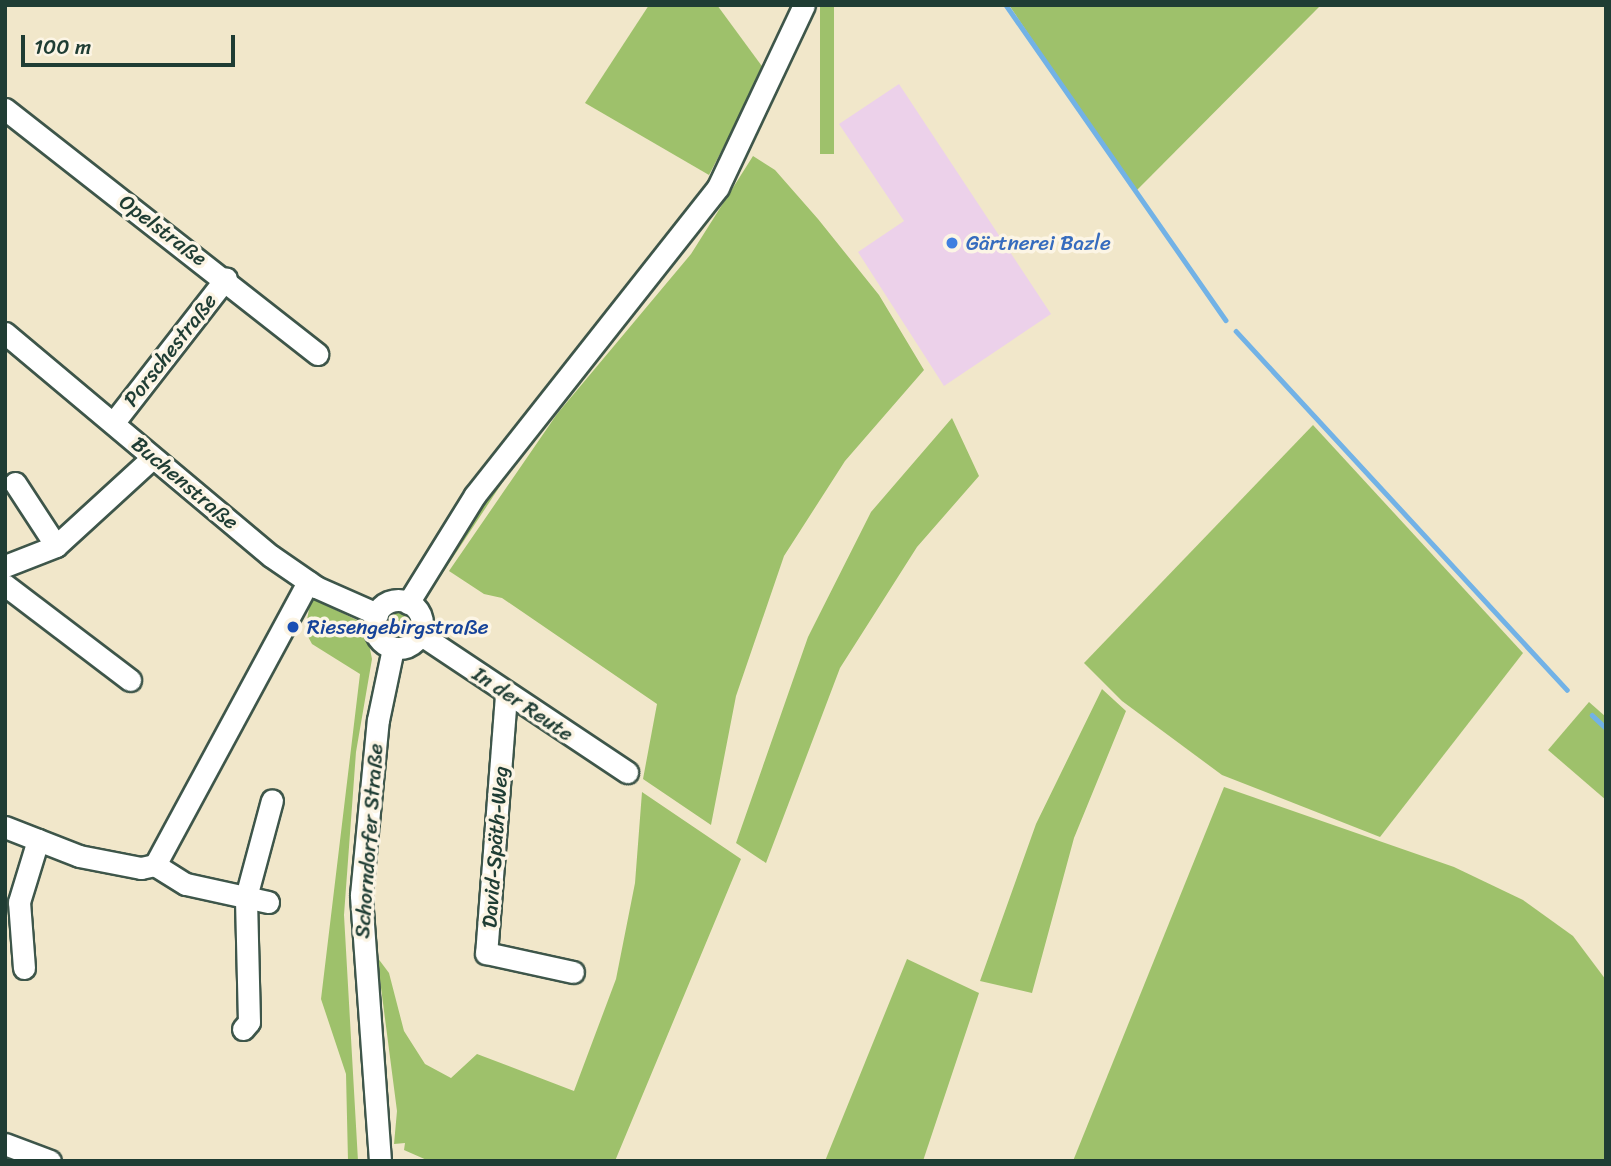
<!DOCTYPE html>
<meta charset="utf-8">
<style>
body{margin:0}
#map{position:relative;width:1611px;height:1166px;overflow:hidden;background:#f1e7ca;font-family:Sriracha,sans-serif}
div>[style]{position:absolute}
.built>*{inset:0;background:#ecd1ea}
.green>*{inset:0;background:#9ec16b;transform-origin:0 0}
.round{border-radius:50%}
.stream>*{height:4.5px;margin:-2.25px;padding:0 2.25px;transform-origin:2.25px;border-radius:2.25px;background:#72b2e6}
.roads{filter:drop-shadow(2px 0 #3e564a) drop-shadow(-2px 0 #3e564a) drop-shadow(0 2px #3e564a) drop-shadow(0 -2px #3e564a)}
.minor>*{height:21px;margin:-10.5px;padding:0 10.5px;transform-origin:10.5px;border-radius:10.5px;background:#fff}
.minor>.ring{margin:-10.5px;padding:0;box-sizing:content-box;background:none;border:21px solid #fff;border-radius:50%}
.dots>*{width:19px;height:19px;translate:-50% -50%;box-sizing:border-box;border:4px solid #fcf5e5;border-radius:50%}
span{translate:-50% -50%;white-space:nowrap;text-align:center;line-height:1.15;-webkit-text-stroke:7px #fcf5e5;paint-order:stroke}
.street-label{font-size:21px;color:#1f3d34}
.shop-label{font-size:21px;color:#366cbe}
.left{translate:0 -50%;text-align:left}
.transit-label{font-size:21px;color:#164399}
.frame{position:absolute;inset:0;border:7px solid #1f3d34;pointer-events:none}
.scale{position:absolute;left:21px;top:35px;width:214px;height:32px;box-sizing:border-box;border:4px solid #1f3d34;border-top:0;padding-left:9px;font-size:21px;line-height:24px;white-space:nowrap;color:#1f3d34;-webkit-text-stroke:5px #fcf5e5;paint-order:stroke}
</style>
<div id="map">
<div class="built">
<i style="clip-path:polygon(899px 84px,1051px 314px,944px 386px,858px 252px,904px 221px,839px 124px)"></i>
</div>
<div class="green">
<i style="clip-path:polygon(649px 5px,717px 5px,764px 69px,709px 175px,585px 103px)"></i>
<i style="left:820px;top:5px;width:14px;height:149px"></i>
<i style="clip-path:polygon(1009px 5px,1321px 5px,1135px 192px)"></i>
<i style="clip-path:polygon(753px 156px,775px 170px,818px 219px,879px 295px,924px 370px,845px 461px,784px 556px,736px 696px,711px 825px,643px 779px,657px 704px,502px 598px,484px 594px,449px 571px,557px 414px,691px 254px)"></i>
<i style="clip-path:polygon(952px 418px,979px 476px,917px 547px,840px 668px,766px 863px,736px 843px,808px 637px,871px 512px)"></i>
<i style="clip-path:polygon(1313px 425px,1523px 653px,1380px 837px,1222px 775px,1122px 701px,1084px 663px)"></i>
<i style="clip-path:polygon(507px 468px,508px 474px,440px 577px,449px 550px)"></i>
<i style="clip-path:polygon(311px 598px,365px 624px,372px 659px,356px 752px,344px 915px,358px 1161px,348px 1161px,346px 1074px,321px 999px,360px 674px,312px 644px,305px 631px)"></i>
<i class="round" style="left:387px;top:612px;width:26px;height:26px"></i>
<i style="clip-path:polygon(1102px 689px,1126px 711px,1074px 838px,1032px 993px,980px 981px,1036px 824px)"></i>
<i style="clip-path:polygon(1589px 702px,1606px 717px,1606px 800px,1548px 750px)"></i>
<i style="clip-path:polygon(1224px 787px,1454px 867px,1523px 900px,1573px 936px,1606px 980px,1606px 1161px,1073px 1161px)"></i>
<i style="clip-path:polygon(642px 792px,741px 859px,615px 1161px,429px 1161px,404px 1150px,405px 1143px,394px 1144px,397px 1111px,377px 957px,389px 973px,404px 1031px,425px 1064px,451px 1078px,477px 1054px,574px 1091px,616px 979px,635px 883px)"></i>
<i style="clip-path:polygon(907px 959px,979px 993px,923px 1161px,825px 1161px)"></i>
</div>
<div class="stream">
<i style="left:1006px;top:5px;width:384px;rotate:55.1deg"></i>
<i style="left:1236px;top:331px;width:488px;rotate:47.3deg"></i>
<i style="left:1592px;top:715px;width:19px;rotate:43deg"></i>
</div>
<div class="roads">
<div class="minor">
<i style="left:5px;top:109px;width:397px;rotate:38.1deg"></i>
<i style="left:5px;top:333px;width:347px;rotate:40deg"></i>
<i style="left:271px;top:556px;width:55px;rotate:34.6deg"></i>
<i style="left:316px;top:587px;width:67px;rotate:23.9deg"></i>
<i style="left:114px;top:422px;width:182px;rotate:-52.1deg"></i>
<i style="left:15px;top:483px;width:75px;rotate:56.9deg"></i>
<i style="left:5px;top:566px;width:55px;rotate:-21.4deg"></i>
<i style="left:56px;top:546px;width:130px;rotate:-42.5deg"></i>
<i style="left:5px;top:585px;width:157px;rotate:37.2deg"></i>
<i class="ring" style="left:374px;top:600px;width:27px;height:27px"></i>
<i style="left:408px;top:603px;width:127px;rotate:-58.2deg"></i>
<i style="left:475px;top:495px;width:392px;rotate:-51.7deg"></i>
<i style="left:718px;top:187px;width:201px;rotate:-64.7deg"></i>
<i style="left:420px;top:634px;width:249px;rotate:33.7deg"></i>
<i style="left:506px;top:695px;width:259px;rotate:94.4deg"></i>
<i style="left:486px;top:953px;width:89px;rotate:12.3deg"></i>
<i style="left:5px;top:827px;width:79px;rotate:21.4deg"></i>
<i style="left:79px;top:856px;width:63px;rotate:11deg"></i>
<i style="left:141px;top:868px;width:14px;rotate:-12deg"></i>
<i style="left:155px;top:865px;width:36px;rotate:32deg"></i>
<i style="left:186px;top:884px;width:84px;rotate:12.4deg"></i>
<i style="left:155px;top:865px;width:322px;rotate:-61.6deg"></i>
<i style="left:24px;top:968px;width:66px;rotate:-94.3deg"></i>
<i style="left:19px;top:902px;width:65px;rotate:-73deg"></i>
<i style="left:243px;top:1029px;width:9px;rotate:-49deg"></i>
<i style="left:249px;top:1022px;width:125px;rotate:-91.4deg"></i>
<i style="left:246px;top:897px;width:100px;rotate:-75deg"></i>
<i style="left:5px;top:1144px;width:48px;rotate:20.7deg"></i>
<i style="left:380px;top:1161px;width:267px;rotate:-94.1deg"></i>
<i style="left:361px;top:895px;width:176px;rotate:-84.5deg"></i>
<i style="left:378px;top:720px;width:74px;rotate:-78.2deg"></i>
</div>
</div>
<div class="dots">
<i style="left:952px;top:243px;background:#3f7fe0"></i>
<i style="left:293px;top:627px;background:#1a4fb4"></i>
</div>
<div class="street-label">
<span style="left:163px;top:230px;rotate:37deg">Opelstraße</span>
<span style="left:170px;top:350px;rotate:-52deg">Porschestraße</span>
<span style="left:185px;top:483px;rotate:40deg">Buchenstraße</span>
<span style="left:523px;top:704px;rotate:34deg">In der Reute</span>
<span style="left:369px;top:841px;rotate:-86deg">Schorndorfer Straße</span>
<span style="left:495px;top:847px;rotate:-86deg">David-Späth-Weg</span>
</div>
<div class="shop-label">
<span class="left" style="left:966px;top:243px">Gärtnerei Bazle</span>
</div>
<div class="transit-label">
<span class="left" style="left:307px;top:627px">Riesengebirgstraße</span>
</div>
<div class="frame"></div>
<div class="scale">100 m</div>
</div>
